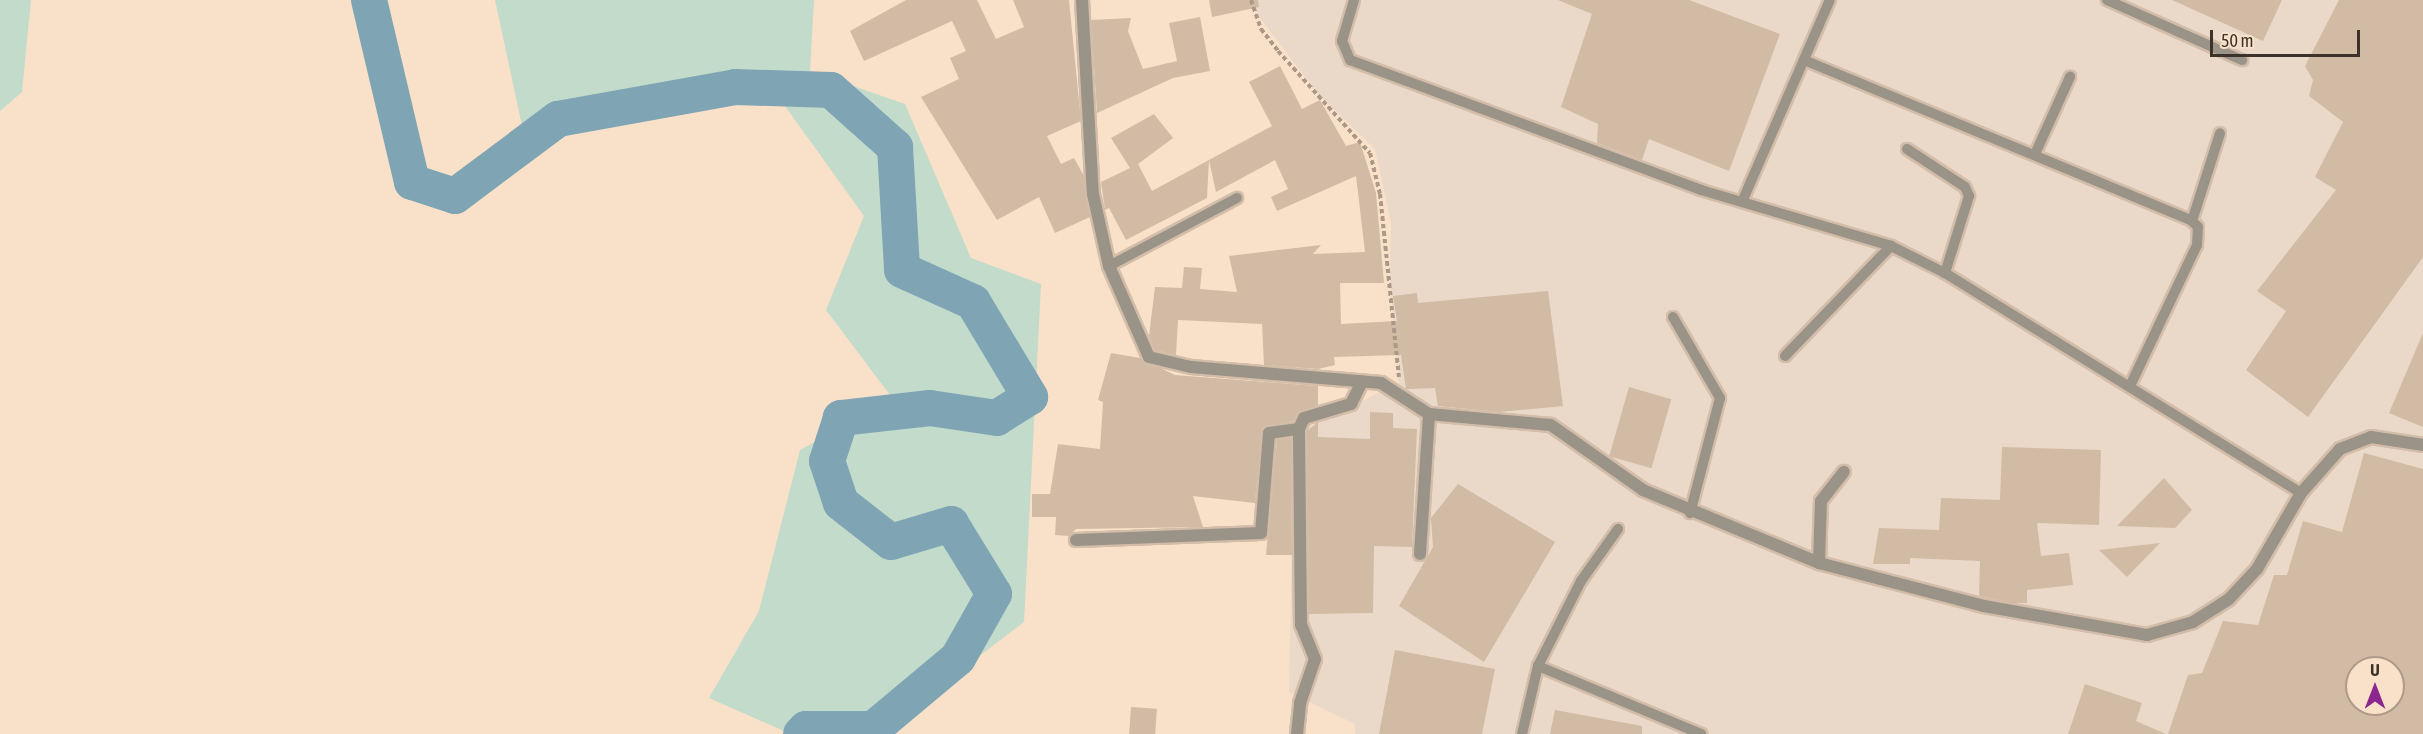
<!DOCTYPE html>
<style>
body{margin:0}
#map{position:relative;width:2423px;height:734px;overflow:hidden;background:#f9e0c9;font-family:"Asap Condensed",sans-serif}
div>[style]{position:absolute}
.industrial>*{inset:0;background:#ead8c8}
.green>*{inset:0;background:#c2dbca}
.river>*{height:36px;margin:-18px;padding:0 18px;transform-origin:18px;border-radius:18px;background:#7fa5b5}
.building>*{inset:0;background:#d2bba4;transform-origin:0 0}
.path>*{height:4px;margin-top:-2px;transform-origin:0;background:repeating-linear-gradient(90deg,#ab9887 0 4.5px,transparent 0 7.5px)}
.roads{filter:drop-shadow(2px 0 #d3bda9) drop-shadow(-2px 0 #d3bda9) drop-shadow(0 2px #d3bda9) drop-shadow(0 -2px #d3bda9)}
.lane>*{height:10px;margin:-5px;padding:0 5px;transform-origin:5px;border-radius:5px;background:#9a9387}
.street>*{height:12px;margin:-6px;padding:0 6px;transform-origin:6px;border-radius:6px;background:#9a9387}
span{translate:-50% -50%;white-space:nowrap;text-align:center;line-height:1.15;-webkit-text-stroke:4.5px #f9e0c9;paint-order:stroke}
.north{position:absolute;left:2345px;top:656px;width:60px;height:60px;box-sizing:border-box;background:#f9e0c9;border:2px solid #ad9a89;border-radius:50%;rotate:0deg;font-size:16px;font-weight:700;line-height:24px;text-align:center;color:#3c3229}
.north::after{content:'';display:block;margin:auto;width:21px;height:27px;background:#8a268e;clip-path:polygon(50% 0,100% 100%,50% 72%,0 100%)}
.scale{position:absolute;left:2210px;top:30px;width:150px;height:27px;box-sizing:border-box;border:3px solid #3c3229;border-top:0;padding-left:8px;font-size:18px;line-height:21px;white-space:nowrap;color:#3c3229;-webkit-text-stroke:4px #f9e0c9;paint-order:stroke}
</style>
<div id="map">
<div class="industrial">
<i style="clip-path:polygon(evenodd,1246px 0,2423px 0,2423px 734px,1355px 734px,1355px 724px,1289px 692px,1294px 434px,1399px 383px,1390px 283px,1391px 222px,1375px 149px,1320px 96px,1246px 0,2357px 668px,2393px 668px,2393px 704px,2357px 704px,2357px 668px)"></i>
</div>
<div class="green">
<i style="clip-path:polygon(0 0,31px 0,22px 92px,0 111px)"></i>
<i style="clip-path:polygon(495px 0,814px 0,810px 71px,905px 104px,971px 258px,1041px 284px,1024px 622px,877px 734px,791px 734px,709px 698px,759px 611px,800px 450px,893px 399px,826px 310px,864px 216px,775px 92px,524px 135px)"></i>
</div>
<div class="river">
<i style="left:369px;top:0;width:187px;rotate:76.7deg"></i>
<i style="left:412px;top:182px;width:45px;rotate:18deg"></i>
<i style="left:455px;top:196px;width:129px;rotate:-36.8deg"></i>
<i style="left:558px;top:119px;width:180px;rotate:-10.2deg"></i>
<i style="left:735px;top:87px;width:96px;rotate:1.8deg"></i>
<i style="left:831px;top:90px;width:86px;rotate:41.7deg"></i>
<i style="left:895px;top:147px;width:123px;rotate:86.7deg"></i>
<i style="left:902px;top:270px;width:78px;rotate:24.3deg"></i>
<i style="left:973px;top:302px;width:111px;rotate:59deg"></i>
<i style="left:1030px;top:397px;width:39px;rotate:148deg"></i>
<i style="left:997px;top:418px;width:68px;rotate:-171.5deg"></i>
<i style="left:930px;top:408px;width:90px;rotate:173.6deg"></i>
<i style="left:841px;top:418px;width:45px;rotate:108deg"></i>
<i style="left:827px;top:461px;width:44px;rotate:71.6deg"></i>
<i style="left:841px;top:503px;width:63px;rotate:38deg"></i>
<i style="left:891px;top:542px;width:63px;rotate:-16.7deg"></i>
<i style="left:951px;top:524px;width:82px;rotate:58.4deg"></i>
<i style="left:994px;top:594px;width:73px;rotate:119.4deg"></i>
<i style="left:958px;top:658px;width:111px;rotate:140.1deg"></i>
<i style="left:873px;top:729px;width:67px;rotate:180deg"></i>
<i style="left:806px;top:729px;width:7px;rotate:135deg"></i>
</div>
<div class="building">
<i style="clip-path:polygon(906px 0,977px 0,996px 39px,1024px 27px,1013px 0,1069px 0,1081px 121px,1047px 136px,1061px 164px,1074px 158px,1084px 176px,1090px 217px,1055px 233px,1039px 197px,997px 220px,921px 97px,959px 79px,950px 58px,966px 51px,952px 21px,864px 61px,850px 31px)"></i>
<i style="clip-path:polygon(1209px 0,1258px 0,1259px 7px,1212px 17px)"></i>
<i style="clip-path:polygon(1558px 0,1689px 0,1780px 34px,1729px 171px,1649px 139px,1642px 160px,1597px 143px,1598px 124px,1561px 107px,1592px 14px)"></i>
<i style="clip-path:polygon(2172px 0,2282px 0,2263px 41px)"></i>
<i style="clip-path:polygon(2339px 0,2423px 0,2423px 257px,2308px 417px,2246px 370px,2286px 311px,2257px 291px,2336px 190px,2315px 177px,2343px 122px,2309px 96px,2313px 80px,2305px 66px)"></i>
<i style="clip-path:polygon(1200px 17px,1210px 71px,1173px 78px,1097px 113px,1091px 20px,1131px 18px,1128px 31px,1143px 69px,1177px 61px,1169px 23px)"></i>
<i style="clip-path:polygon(1280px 66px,1302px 109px,1320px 100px,1346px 146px,1360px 142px,1376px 193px,1384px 283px,1340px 283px,1341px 324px,1397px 321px,1393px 296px,1417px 293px,1418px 303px,1548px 291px,1563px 406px,1499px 412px,1438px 406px,1435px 388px,1406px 389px,1401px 355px,1334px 357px,1335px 365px,1318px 369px,1264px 365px,1262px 324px,1178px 320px,1176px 355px,1155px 350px,1149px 336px,1155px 287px,1182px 288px,1184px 267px,1202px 268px,1200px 289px,1237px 292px,1229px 256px,1321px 245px,1313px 254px,1365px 252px,1356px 176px,1277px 211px,1271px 197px,1288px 189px,1275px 160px,1216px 192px,1209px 160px,1272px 126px,1249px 82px)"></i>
<i style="clip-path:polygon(1154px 114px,1173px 138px,1138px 164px,1152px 191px,1209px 160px,1207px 198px,1126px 240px,1109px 208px,1105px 210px,1101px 182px,1130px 168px,1111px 138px)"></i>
<i style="clip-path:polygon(2423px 333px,2423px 427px,2389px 413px)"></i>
<i style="clip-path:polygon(1111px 353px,1140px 358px,1175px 375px,1318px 386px,1318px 405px,1299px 412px,1293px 421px,1262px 428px,1255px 503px,1193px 496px,1203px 527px,1076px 529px,1069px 536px,1055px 535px,1056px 517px,1032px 517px,1032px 494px,1050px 494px,1058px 444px,1100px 449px,1103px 402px,1098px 400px)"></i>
<i style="left:1629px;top:387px;width:44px;height:72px;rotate:16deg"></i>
<i style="clip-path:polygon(1370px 412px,1393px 413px,1393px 428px,1417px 429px,1412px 547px,1374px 546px,1373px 613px,1309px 614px,1307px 431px,1318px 422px,1318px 437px,1370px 439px)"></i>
<i style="clip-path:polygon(1291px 438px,1292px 555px,1266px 555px,1277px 440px)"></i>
<i style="clip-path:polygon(2002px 447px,2101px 450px,2099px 525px,2037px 523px,2041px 556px,2069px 553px,2073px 585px,2027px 590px,2027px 603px,2012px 603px,1979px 596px,1980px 561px,1910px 558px,1910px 564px,1873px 564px,1879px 528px,1939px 530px,1941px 498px,2000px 500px)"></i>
<i style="clip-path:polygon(evenodd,2364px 453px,2423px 469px,2423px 734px,2168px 734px,2188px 675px,2202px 673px,2223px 621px,2258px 625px,2274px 575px,2287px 575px,2303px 521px,2342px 532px,2364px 453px,2357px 668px,2393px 668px,2393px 704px,2357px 704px,2357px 668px)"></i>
<i style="clip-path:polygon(2164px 478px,2192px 510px,2175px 528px,2117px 526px)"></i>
<i style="clip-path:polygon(1458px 484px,1555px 542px,1484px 662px,1399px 606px,1433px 547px,1431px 518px)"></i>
<i style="clip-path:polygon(2160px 543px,2127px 577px,2099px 550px)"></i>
<i style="clip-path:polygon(1395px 650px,1495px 669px,1482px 734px,1379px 734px)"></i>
<i style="clip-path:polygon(2085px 684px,2142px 703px,2136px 721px,2166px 734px,2068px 734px)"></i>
<i style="left:1131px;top:707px;width:26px;height:27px;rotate:4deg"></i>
<i style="clip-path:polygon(1555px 710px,1642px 726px,1642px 734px,1550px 734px)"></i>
</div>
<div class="path">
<i style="left:1251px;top:0;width:31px;rotate:71deg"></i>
<i style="left:1261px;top:29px;width:28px;rotate:52deg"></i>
<i style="left:1278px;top:51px;width:137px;rotate:48deg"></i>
<i style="left:1370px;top:153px;width:42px;rotate:76.3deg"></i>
<i style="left:1380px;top:194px;width:184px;rotate:84.1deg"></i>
</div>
<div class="roads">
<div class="lane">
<i style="left:1354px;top:0;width:43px;rotate:106.3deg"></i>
<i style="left:1342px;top:41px;width:21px;rotate:67deg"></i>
<i style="left:1350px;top:60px;width:374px;rotate:20.3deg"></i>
<i style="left:1701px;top:190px;width:198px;rotate:16.4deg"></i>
<i style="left:1891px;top:246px;width:60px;rotate:26.6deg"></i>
<i style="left:1945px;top:273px;width:418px;rotate:31.7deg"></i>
<i style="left:2107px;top:0;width:148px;rotate:24deg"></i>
<i style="left:1804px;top:60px;width:420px;rotate:22.5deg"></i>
<i style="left:2192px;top:221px;width:92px;rotate:-72.3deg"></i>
<i style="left:1907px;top:149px;width:69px;rotate:33.2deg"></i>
<i style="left:1965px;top:187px;width:10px;rotate:66deg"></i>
<i style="left:1969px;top:196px;width:81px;rotate:107.3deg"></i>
<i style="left:2035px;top:154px;width:85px;rotate:-65.6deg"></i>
<i style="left:1742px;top:202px;width:220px;rotate:-66.5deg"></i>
<i style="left:1109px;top:266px;width:145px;rotate:-28deg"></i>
<i style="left:1673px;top:317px;width:94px;rotate:59.9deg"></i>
<i style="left:1720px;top:398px;width:119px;rotate:104.6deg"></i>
<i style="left:1785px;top:356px;width:153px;rotate:-46.1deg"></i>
<i style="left:2130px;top:386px;width:156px;rotate:-64.6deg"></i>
<i style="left:2197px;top:245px;width:18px;rotate:-87deg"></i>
<i style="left:2198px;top:227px;width:8px;rotate:-135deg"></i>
<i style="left:1538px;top:666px;width:177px;rotate:22.6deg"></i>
<i style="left:1522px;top:734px;width:70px;rotate:-76.8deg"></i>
<i style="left:1538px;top:666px;width:95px;rotate:-63.2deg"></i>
<i style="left:1581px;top:581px;width:64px;rotate:-54.6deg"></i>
</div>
<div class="street">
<i style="left:1082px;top:0;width:194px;rotate:86.8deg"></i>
<i style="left:1093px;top:194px;width:74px;rotate:77.5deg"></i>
<i style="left:1109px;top:266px;width:99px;rotate:66.3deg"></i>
<i style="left:1149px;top:357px;width:43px;rotate:13.4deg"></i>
<i style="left:1191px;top:367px;width:191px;rotate:4.8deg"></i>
<i style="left:1381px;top:383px;width:57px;rotate:32.9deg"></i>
<i style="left:1429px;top:414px;width:122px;rotate:5.2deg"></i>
<i style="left:1551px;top:425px;width:113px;rotate:35.2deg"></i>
<i style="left:1643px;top:490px;width:191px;rotate:22.5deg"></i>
<i style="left:1819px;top:563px;width:171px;rotate:14.6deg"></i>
<i style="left:1984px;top:606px;width:166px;rotate:10.1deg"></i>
<i style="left:2147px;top:635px;width:48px;rotate:-15.8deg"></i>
<i style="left:2193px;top:622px;width:43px;rotate:-32.6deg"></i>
<i style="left:2229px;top:599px;width:41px;rotate:-47deg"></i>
<i style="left:2257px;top:569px;width:88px;rotate:-59.9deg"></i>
<i style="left:2301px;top:493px;width:59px;rotate:-48.4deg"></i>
<i style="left:2340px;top:449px;width:33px;rotate:-21deg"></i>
<i style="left:2371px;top:437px;width:53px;rotate:8.7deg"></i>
<i style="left:1076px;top:540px;width:185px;rotate:-2.2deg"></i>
<i style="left:1261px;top:533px;width:100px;rotate:-85.4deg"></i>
<i style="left:1269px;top:433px;width:30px;rotate:-8deg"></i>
<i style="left:1420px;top:554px;width:140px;rotate:-86.3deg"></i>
<i style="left:1819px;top:563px;width:62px;rotate:-88.2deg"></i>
<i style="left:1821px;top:501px;width:37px;rotate:-52deg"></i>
<i style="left:1297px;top:734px;width:31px;rotate:-84deg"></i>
<i style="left:1300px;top:703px;width:46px;rotate:-71.2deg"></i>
<i style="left:1315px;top:659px;width:37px;rotate:-112deg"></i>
<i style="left:1301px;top:625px;width:196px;rotate:-90.6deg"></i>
<i style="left:1299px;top:429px;width:12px;rotate:-66deg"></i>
<i style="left:1304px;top:418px;width:49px;rotate:-16.6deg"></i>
<i style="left:1351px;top:404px;width:25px;rotate:-64deg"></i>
</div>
</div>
<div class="north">U</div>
<div class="scale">50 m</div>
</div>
